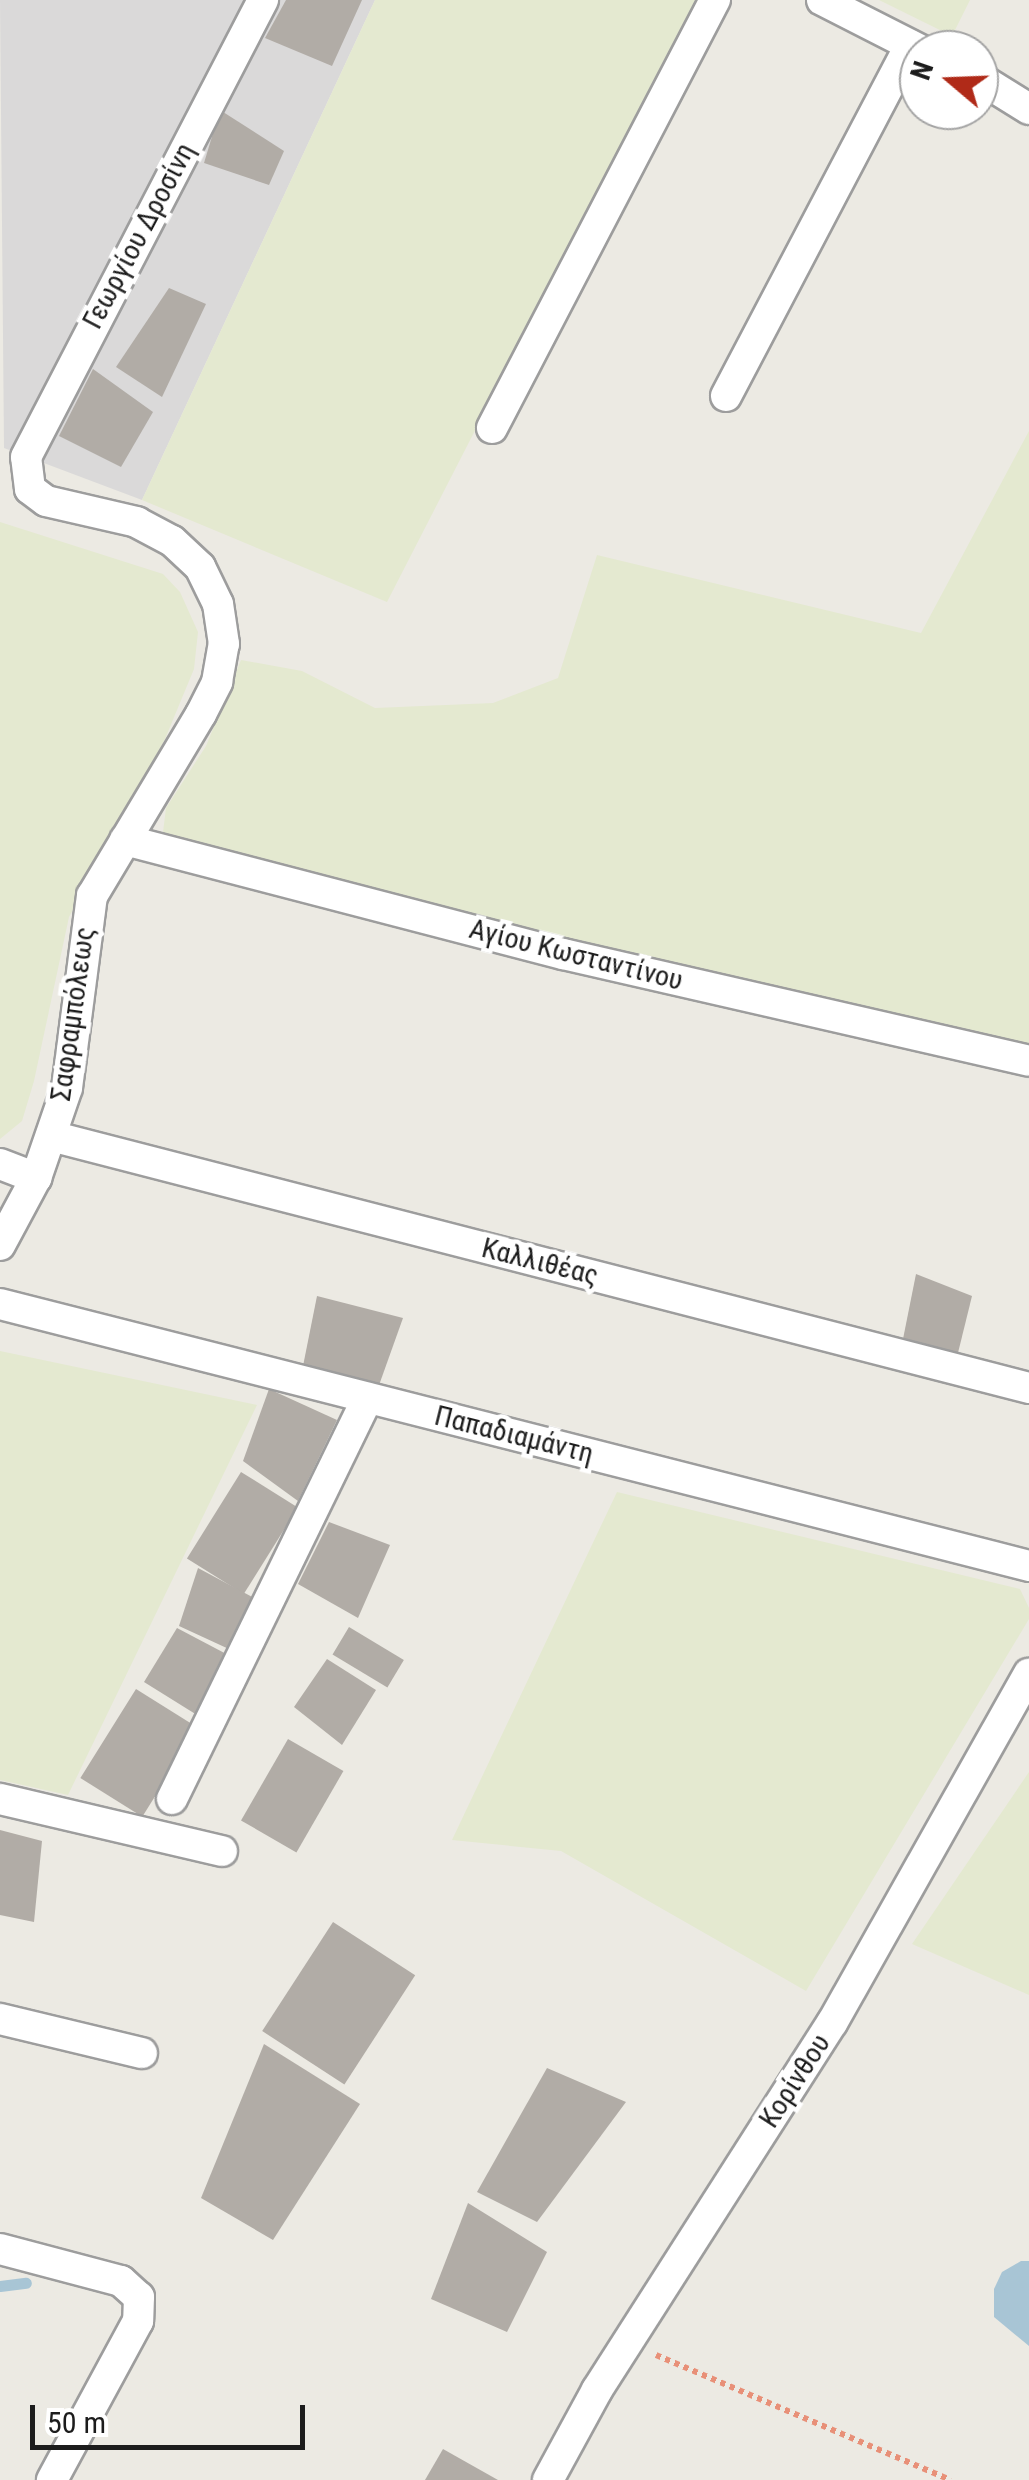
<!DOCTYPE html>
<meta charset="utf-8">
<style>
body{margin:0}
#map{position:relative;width:1029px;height:2480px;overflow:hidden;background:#eceae3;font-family:"Roboto Condensed",sans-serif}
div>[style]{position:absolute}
.residential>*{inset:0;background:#dad9d9}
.farmland>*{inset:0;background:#e4e9d0}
.water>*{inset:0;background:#a8c5d5}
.stream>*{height:11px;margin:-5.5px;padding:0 5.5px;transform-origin:5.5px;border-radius:5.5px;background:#a8c5d5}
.building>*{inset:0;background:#b1aca6;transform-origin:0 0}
.path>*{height:6px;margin-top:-3px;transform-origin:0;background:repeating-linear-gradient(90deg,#e89078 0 5px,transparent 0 10px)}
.roads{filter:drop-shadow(2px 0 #9d9d9d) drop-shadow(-2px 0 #9d9d9d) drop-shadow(0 2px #9d9d9d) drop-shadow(0 -2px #9d9d9d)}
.minor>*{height:30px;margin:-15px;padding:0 15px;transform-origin:15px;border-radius:15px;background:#fff}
span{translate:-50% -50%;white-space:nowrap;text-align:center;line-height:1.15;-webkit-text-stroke:9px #fff;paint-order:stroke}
.street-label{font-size:28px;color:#1c1c1c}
.north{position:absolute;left:899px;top:30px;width:100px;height:100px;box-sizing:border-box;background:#fff;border:2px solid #a4a4a4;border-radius:50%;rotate:289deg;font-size:28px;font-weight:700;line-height:40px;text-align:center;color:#1c1c1c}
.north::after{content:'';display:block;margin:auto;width:35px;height:45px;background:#b02a18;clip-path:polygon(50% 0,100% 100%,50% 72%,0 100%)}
.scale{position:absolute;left:30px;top:2405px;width:275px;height:45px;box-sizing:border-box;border:5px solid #1c1c1c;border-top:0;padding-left:12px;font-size:30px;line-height:35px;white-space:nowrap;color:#1c1c1c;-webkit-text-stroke:8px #fff;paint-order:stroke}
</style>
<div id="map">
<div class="residential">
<i style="clip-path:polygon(0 0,375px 0,142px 500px,4px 448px)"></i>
</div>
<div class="farmland">
<i style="clip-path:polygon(375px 0,696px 0,387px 602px,142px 500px)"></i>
<i style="clip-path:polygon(879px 0,970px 0,952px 36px)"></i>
<i style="clip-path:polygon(1029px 431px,1029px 1050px,162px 840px,166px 808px,206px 746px,241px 660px,302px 671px,375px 708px,493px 703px,558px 678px,597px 555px,921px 633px)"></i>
<i style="clip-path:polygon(0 522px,163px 574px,180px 592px,198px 632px,194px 669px,165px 739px,69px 917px,34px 1081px,22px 1121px,0 1139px)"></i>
<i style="clip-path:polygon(0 1351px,257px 1405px,68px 1795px,0 1780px)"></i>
<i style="clip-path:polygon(617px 1492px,1020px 1589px,1029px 1608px,1029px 1619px,806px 1991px,561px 1851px,452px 1840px)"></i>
<i style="clip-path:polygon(1029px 1772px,1029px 1995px,912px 1944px)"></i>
</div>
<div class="water">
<i style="clip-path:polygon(1021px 2261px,1029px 2261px,1029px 2346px,994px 2317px,994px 2289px,1002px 2272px)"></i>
</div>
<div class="stream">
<i style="left:0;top:2286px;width:26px;rotate:-7deg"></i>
</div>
<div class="building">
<i style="clip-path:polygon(286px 0,362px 0,332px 66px,265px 38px)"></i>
<i style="clip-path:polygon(220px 110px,284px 151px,269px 185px,204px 163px)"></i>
<i style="clip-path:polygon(169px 288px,206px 304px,162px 397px,116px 367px)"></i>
<i style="clip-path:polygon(93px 369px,153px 412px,121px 467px,59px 436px)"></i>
<i style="clip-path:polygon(916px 1274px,972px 1296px,956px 1361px,901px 1349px)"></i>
<i style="clip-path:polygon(317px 1296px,403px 1318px,378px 1388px,303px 1366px)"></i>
<i style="clip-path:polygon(269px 1389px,337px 1420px,298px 1501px,243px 1461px)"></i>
<i style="left:241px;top:1472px;width:67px;height:102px;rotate:32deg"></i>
<i style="clip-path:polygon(329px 1522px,390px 1545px,358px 1618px,298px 1584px)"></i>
<i style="clip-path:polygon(198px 1568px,256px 1599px,231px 1650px,179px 1626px)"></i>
<i style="left:349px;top:1627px;width:64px;height:32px;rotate:31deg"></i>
<i style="clip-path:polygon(177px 1628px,232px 1657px,205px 1720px,144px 1682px)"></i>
<i style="clip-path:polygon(327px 1659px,376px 1690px,342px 1745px,294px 1707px)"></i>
<i style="left:136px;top:1689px;width:73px;height:105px;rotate:32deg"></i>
<i style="left:288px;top:1739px;width:64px;height:94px;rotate:30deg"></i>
<i style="clip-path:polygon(0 1830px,42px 1841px,34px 1922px,0 1915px)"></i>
<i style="left:333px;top:1922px;width:98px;height:130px;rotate:33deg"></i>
<i style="clip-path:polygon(264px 2044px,360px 2104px,273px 2240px,201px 2198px)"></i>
<i style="clip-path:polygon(547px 2068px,626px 2102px,537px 2222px,477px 2192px)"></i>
<i style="clip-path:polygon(468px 2203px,547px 2252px,507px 2332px,431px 2299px)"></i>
<i style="clip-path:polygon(443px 2449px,498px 2480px,425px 2480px)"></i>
</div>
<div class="path">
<i style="left:656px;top:2355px;width:320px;rotate:23deg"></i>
</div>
<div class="roads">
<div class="minor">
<i style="left:822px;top:0;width:110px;rotate:27deg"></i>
<i style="left:979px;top:78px;width:59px;rotate:31.8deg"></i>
<i style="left:726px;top:396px;width:396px;rotate:-62.3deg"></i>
<i style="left:492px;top:428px;width:483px;rotate:-62.5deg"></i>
<i style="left:125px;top:840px;width:453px;rotate:14.6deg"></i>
<i style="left:563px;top:954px;width:478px;rotate:12.9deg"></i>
<i style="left:51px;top:1136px;width:1010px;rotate:14.45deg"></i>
<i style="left:0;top:1164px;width:39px;rotate:21deg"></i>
<i style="left:0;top:1245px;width:76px;rotate:-61.8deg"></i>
<i style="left:36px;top:1178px;width:95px;rotate:-71deg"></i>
<i style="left:67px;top:1088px;width:194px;rotate:-82.6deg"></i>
<i style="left:92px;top:896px;width:212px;rotate:-59.1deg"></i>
<i style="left:201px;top:714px;width:36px;rotate:-63deg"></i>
<i style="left:217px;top:682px;width:39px;rotate:-80deg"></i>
<i style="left:224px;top:644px;width:40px;rotate:-98.5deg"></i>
<i style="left:218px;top:604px;width:41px;rotate:-115.9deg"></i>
<i style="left:200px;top:567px;width:38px;rotate:-137deg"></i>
<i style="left:172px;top:541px;width:40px;rotate:-152deg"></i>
<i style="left:137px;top:522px;width:93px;rotate:-167deg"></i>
<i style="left:46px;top:501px;width:20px;rotate:-143deg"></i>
<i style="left:30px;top:489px;width:32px;rotate:-97deg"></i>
<i style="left:26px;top:457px;width:515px;rotate:-62.59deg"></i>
<i style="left:0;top:1304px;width:1062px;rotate:14.28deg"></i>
<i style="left:0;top:1799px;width:228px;rotate:13.2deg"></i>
<i style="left:172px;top:1799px;width:446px;rotate:-64deg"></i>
<i style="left:0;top:2019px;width:146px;rotate:13.5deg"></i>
<i style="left:0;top:2249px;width:125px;rotate:14.8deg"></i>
<i style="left:121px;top:2281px;width:24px;rotate:42deg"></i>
<i style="left:139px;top:2297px;width:24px;rotate:92deg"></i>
<i style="left:138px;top:2321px;width:181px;rotate:118.4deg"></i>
<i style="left:548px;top:2480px;width:102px;rotate:-61.4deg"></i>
<i style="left:597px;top:2390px;width:436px;rotate:-57.4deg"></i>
<i style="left:832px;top:2023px;width:401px;rotate:-60.6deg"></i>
</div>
</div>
<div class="street-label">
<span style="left:139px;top:236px;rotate:-62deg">Γεωργίου Δροσίνη</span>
<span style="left:576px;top:955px;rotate:14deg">Αγίου Κωσταντίνου</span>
<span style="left:73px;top:1014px;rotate:-82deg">Σαφραμπόλεως</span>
<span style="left:540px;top:1262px;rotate:14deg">Καλλιθέας</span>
<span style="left:514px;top:1435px;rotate:14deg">Παπαδιαμάντη</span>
<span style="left:795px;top:2081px;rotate:-57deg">Κορίνθου</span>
</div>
<div class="north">N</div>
<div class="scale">50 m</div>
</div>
